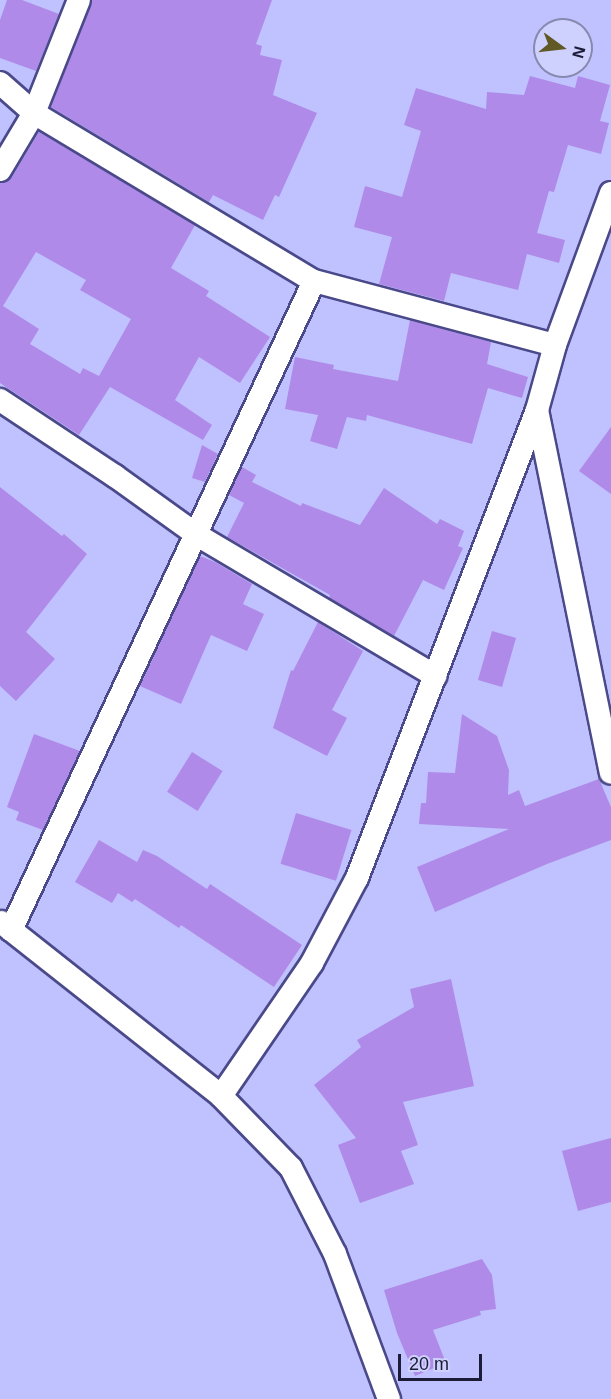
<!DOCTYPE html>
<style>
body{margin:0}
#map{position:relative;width:611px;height:1399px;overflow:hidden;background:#bfc2fe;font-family:Helvetica,sans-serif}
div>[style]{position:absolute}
.building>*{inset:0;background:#b08ae8;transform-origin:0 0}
.roads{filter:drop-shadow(2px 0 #4a498a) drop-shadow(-2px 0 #4a498a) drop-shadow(0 2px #4a498a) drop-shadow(0 -2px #4a498a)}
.minor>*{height:22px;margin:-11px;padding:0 11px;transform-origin:11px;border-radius:11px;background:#fff}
span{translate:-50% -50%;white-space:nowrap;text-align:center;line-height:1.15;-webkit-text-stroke:6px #ced1fe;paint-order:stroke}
.north{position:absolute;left:533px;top:18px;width:60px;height:60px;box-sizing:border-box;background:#ced1fe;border:2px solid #8789af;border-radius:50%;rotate:105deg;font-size:16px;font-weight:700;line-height:24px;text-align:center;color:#1c1c38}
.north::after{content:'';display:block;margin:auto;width:21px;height:27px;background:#605925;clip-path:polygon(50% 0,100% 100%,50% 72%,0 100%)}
.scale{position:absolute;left:398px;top:1354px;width:84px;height:27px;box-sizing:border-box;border:3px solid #1c1c38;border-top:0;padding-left:8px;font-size:18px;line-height:21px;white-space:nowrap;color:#1c1c38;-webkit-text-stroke:4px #ced1fe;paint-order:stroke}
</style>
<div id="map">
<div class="building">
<i style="clip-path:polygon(7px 0,22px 0,59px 14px,36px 71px,0 58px,0 20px)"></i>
<i style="clip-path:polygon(92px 0,272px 0,256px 44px,262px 46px,260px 55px,282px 60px,273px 95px,317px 113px,279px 197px,275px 195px,263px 220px,213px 195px,209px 202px,51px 107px)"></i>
<i style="clip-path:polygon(530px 76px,575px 88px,578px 76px,610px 85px,600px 121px,609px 123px,601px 154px,568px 145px,554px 192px,549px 191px,537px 233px,565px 240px,559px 263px,527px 254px,518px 290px,451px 273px,444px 301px,379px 284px,392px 237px,354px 227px,365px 186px,402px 197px,421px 131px,404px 125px,416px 88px,486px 109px,487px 92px,524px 95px)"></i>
<i style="clip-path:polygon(evenodd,39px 132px,195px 225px,171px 268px,209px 291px,206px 296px,270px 337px,240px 383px,199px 357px,175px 400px,212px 425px,203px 440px,110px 387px,79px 435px,0 383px,0 183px,12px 177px,39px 132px,36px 252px,86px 280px,80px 290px,131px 319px,99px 376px,83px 368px,80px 374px,30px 344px,39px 329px,3px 306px,36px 252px)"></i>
<i style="clip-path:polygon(410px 320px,491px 342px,487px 364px,528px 377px,522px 398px,488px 388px,472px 444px,367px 415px,366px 421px,347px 417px,337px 449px,310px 441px,318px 415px,285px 409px,295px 357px,334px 365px,333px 369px,398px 381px)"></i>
<i style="clip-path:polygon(611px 427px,611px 494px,579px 471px)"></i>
<i style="clip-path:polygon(202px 445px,218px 454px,205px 482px,192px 478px)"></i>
<i style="clip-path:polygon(242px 467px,256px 475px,252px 482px,301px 506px,302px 503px,360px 525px,384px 488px,437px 524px,440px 519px,464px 531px,458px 546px,463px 548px,444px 590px,423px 580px,394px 636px,329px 598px,330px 595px,227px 537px,244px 503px,229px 495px)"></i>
<i style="clip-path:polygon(0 487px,62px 536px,64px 534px,87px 554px,26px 632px,55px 659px,16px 701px,0 686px)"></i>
<i style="clip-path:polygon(200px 556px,215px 562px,252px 584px,243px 604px,264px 614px,247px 651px,211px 635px,181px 704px,140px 686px)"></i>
<i style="clip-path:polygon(318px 622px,363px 651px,332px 710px,347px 718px,327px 756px,273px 728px,291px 670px,293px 671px)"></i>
<i style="left:492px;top:631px;width:25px;height:51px;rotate:16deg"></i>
<i style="clip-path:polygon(462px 714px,497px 736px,509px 770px,508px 795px,519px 790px,525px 806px,599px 779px,611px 807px,611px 840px,547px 864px,435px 912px,417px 867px,509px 829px,419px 824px,421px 803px,426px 803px,428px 772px,455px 773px)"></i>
<i style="clip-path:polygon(34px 734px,80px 751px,43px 830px,16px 820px,19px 812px,7px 807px)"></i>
<i style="left:192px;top:752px;width:36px;height:47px;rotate:32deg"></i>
<i style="left:296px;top:813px;width:58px;height:53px;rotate:17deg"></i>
<i style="clip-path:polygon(99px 840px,137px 862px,143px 850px,157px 856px,207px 889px,210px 884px,302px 945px,274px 987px,181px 925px,179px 928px,135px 899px,132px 902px,118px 893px,112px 903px,75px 882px)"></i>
<i style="clip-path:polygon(451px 979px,474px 1086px,403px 1102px,418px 1145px,401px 1151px,414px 1184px,360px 1203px,338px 1145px,356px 1138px,314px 1085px,361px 1047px,357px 1040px,414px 1007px,410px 989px)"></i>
<i style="clip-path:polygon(611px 1138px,611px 1202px,578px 1211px,562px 1151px)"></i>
<i style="clip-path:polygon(482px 1259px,492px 1275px,496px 1309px,480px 1311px,481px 1315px,433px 1330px,446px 1363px,415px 1376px,397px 1333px,384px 1290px)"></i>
</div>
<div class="roads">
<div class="minor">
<i style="left:0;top:83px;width:45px;rotate:41.4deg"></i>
<i style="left:34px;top:113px;width:122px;rotate:-68.3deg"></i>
<i style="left:0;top:170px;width:66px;rotate:-59.2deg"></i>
<i style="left:34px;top:113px;width:327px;rotate:31deg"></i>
<i style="left:314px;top:281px;width:249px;rotate:14.9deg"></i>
<i style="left:0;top:400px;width:138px;rotate:33.5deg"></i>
<i style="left:115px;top:476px;width:101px;rotate:35.7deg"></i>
<i style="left:197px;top:535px;width:277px;rotate:30.6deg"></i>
<i style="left:537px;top:410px;width:370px;rotate:78.5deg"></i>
<i style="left:1px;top:922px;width:280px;rotate:38.3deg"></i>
<i style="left:221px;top:1096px;width:100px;rotate:45.8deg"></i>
<i style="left:291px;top:1168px;width:97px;rotate:62.9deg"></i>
<i style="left:335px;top:1254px;width:155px;rotate:69.6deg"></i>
<i style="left:11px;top:930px;width:716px;rotate:-64.97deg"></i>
<i style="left:221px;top:1096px;width:161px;rotate:-55.6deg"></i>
<i style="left:312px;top:963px;width:96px;rotate:-62.1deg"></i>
<i style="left:357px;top:878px;width:501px;rotate:-68.96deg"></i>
<i style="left:537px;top:410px;width:67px;rotate:-74.5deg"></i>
<i style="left:555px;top:345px;width:162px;rotate:-69.8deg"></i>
</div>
</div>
<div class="north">N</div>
<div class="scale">20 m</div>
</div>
